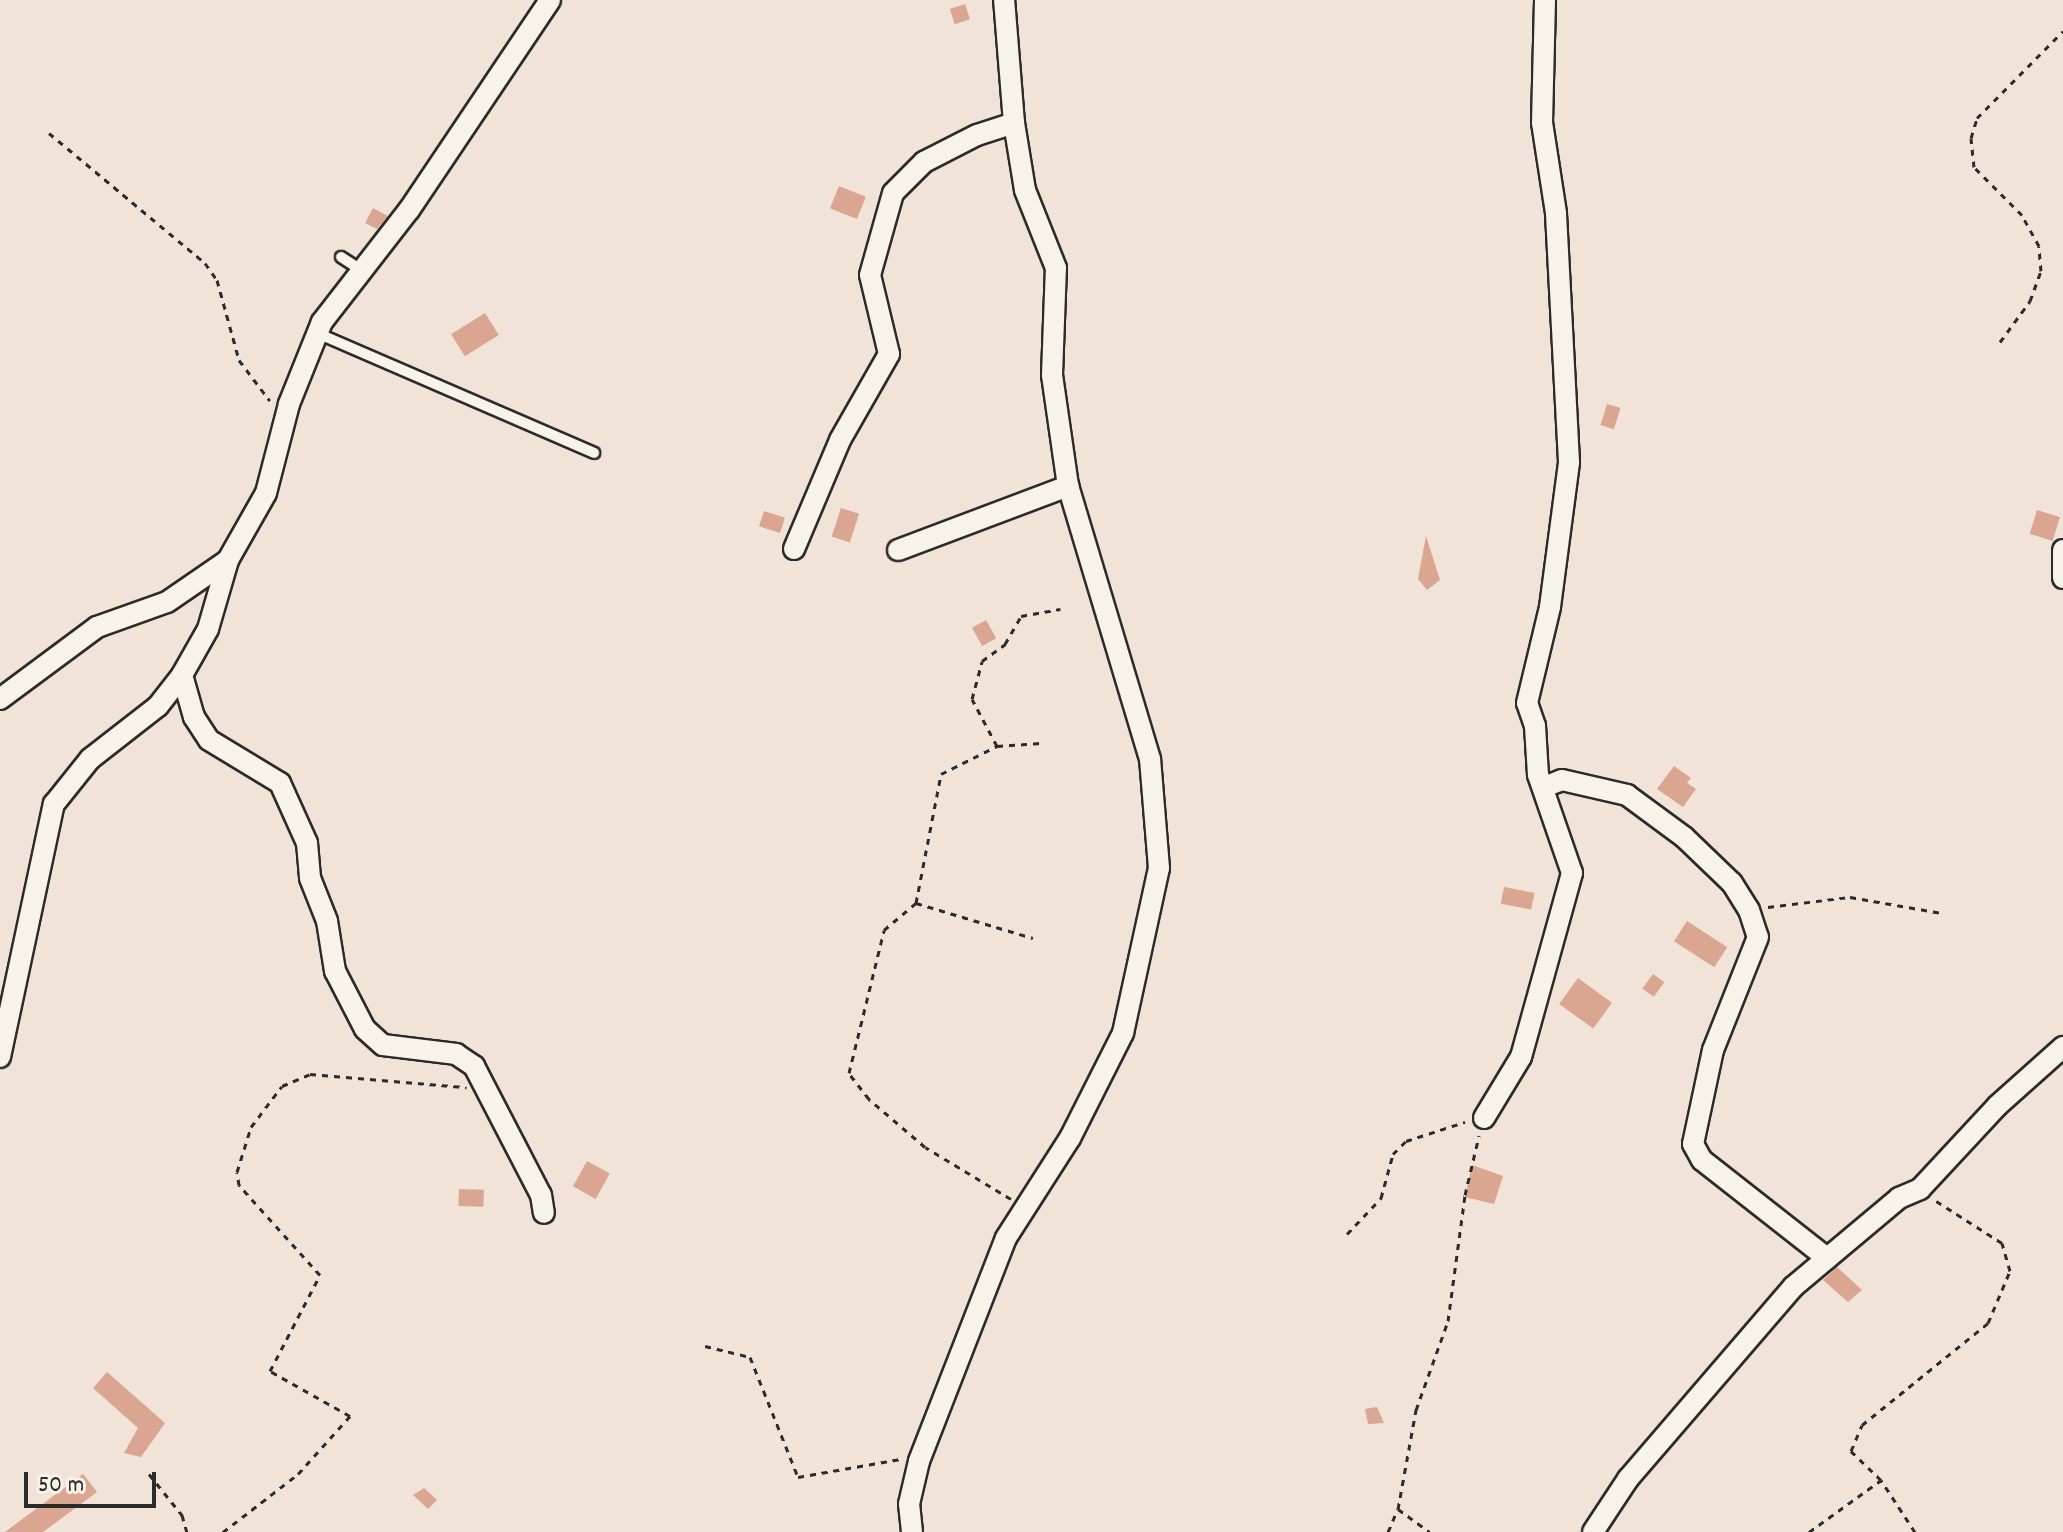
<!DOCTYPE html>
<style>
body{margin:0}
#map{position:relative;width:2063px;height:1532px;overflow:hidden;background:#f1e3d7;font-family:Dekko,sans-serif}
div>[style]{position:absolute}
.building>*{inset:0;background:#daa591;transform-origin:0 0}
.path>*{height:3px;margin-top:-1.5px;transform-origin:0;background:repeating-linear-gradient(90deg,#2b2b2b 0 6px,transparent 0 12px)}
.roads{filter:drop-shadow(2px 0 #2b2b2b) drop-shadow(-2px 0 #2b2b2b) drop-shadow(0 2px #2b2b2b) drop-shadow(0 -2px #2b2b2b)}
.lane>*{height:10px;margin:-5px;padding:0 5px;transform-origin:5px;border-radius:5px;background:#f7f3e8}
.street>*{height:20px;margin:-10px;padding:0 10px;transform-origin:10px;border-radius:10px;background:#f7f3e8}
span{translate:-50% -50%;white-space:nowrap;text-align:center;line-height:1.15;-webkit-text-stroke:6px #f7f3e8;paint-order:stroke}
.scale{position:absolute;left:24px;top:1472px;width:132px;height:36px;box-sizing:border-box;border:4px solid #2b2b2b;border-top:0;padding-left:10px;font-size:24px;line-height:28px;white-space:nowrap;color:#2b2b2b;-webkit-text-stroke:6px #f7f3e8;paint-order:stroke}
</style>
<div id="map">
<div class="building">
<i style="left:965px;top:4px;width:16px;height:16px;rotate:72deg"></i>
<i style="left:839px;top:186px;width:29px;height:24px;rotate:22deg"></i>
<i style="clip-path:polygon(373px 208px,388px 216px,377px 229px,365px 223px)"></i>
<i style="left:485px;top:313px;width:26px;height:40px;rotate:58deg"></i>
<i style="left:1607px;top:404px;width:14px;height:22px;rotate:17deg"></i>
<i style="left:841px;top:508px;width:19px;height:30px;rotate:18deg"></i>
<i style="left:2037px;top:510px;width:24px;height:25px;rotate:17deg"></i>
<i style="left:764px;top:511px;width:22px;height:16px;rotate:18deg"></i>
<i style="clip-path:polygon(1426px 536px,1440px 580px,1427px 590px,1418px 579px)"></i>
<i style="left:986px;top:620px;width:21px;height:16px;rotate:61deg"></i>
<i style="clip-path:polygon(1674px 766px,1691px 778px,1687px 783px,1696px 789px,1683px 807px,1657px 789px)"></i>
<i style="left:1504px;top:887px;width:31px;height:17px;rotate:11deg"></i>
<i style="left:1687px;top:921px;width:48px;height:24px;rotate:33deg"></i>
<i style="left:1653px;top:974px;width:14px;height:18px;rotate:36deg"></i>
<i style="left:1578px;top:978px;width:42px;height:32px;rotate:36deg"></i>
<i style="left:587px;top:1161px;width:26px;height:29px;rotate:29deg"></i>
<i style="clip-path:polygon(1472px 1165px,1503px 1176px,1494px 1204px,1465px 1197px)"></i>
<i style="left:459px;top:1189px;width:25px;height:17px;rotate:2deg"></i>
<i style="clip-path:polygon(1837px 1267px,1862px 1290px,1848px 1302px,1823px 1280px)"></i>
<i style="clip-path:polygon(107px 1372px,165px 1423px,141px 1457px,124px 1453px,138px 1428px,93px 1388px)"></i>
<i style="clip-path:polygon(1377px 1407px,1384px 1423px,1368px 1424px,1365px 1409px)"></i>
<i style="clip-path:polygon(83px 1474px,97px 1492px,43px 1532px,5px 1532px)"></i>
<i style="clip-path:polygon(424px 1488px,437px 1500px,428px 1509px,413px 1495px)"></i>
</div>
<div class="path">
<i style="left:49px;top:133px;width:203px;rotate:39.8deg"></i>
<i style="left:205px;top:263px;width:21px;rotate:55deg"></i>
<i style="left:217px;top:280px;width:83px;rotate:74.6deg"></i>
<i style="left:239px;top:360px;width:51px;rotate:52.9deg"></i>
<i style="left:2000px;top:342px;width:51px;rotate:-53.8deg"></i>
<i style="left:2030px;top:301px;width:32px;rotate:-70deg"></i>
<i style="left:2041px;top:271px;width:25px;rotate:-95deg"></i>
<i style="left:2039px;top:246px;width:35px;rotate:-119deg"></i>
<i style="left:2022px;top:215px;width:68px;rotate:-135deg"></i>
<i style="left:1974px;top:167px;width:29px;rotate:-96deg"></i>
<i style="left:1971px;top:138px;width:21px;rotate:-73deg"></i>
<i style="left:1977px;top:118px;width:122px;rotate:-45.3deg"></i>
<i style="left:997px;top:746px;width:53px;rotate:-118deg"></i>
<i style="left:972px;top:699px;width:39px;rotate:-75deg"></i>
<i style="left:982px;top:661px;width:29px;rotate:-36deg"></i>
<i style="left:1005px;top:644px;width:32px;rotate:-60deg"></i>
<i style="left:1021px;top:616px;width:40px;rotate:-10deg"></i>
<i style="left:916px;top:903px;width:131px;rotate:-79deg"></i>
<i style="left:941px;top:774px;width:63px;rotate:-26.6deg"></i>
<i style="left:997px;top:746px;width:44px;rotate:-3.9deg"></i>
<i style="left:1768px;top:907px;width:83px;rotate:-7deg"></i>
<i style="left:1850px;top:897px;width:93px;rotate:9.9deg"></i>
<i style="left:1011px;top:1199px;width:100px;rotate:-148.8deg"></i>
<i style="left:925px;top:1147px;width:74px;rotate:-139.4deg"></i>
<i style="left:869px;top:1099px;width:33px;rotate:-128deg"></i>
<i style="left:849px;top:1073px;width:147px;rotate:-76.2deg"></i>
<i style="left:884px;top:930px;width:42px;rotate:-40.2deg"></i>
<i style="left:916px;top:903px;width:122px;rotate:16.7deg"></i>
<i style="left:1347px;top:1234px;width:50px;rotate:-46.6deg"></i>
<i style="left:1381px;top:1198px;width:46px;rotate:-74.7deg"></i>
<i style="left:1393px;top:1154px;width:18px;rotate:-45deg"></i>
<i style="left:1406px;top:1141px;width:62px;rotate:-17.9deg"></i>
<i style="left:705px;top:1346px;width:46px;rotate:13.7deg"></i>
<i style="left:750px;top:1357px;width:129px;rotate:68.2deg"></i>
<i style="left:798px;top:1477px;width:104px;rotate:-10deg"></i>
<i style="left:149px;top:1474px;width:53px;rotate:51.2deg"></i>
<i style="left:182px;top:1515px;width:18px;rotate:74deg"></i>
<i style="left:1398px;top:1509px;width:39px;rotate:36deg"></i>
<i style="left:223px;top:1532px;width:95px;rotate:-37.7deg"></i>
<i style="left:298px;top:1474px;width:78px;rotate:-48.1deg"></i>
<i style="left:350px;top:1416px;width:92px;rotate:-150.6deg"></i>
<i style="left:270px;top:1371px;width:108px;rotate:-62.5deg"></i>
<i style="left:320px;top:1275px;width:121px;rotate:-132deg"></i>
<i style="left:239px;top:1185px;width:13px;rotate:-99deg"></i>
<i style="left:237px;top:1172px;width:47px;rotate:-72.7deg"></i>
<i style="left:251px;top:1127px;width:51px;rotate:-52.9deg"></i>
<i style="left:282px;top:1086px;width:30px;rotate:-23deg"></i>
<i style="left:310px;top:1074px;width:157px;rotate:4.8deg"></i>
<i style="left:1388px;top:1532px;width:25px;rotate:-67deg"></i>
<i style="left:1398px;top:1509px;width:101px;rotate:-79.7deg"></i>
<i style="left:1416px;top:1410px;width:95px;rotate:-70.2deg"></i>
<i style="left:1448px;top:1321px;width:127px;rotate:-82.3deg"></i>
<i style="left:1465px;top:1195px;width:61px;rotate:-76.7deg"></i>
<i style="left:1809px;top:1532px;width:89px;rotate:-35.8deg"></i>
<i style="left:1915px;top:1532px;width:62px;rotate:-123.2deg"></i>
<i style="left:1881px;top:1480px;width:42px;rotate:-136deg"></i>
<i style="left:1851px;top:1451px;width:28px;rotate:-67deg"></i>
<i style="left:1862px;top:1425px;width:162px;rotate:-39deg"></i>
<i style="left:1988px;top:1323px;width:56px;rotate:-67.1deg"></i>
<i style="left:2010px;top:1271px;width:29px;rotate:-106deg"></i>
<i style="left:2002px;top:1243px;width:78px;rotate:-147.5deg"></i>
</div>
<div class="roads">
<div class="lane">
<i style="left:341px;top:257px;width:24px;rotate:33deg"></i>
<i style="left:317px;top:333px;width:302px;rotate:23.4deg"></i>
</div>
<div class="street">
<i style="left:794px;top:549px;width:118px;rotate:-67.1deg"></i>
<i style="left:840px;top:440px;width:99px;rotate:-60.3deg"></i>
<i style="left:889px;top:354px;width:81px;rotate:-103.5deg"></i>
<i style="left:870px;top:275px;width:85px;rotate:-74.3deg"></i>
<i style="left:893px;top:193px;width:44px;rotate:-45deg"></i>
<i style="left:924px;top:162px;width:59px;rotate:-27deg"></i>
<i style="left:977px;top:135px;width:39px;rotate:-18deg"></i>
<i style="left:898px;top:550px;width:182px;rotate:-20.6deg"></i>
<i style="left:2063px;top:550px;width:28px;rotate:90deg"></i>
<i style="left:182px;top:675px;width:44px;rotate:74.1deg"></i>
<i style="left:194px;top:717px;width:27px;rotate:57deg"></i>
<i style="left:209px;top:740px;width:83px;rotate:31.2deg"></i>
<i style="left:280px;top:783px;width:66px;rotate:65.8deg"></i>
<i style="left:307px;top:843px;width:35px;rotate:85deg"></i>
<i style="left:310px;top:878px;width:46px;rotate:68.4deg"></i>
<i style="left:327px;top:921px;width:51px;rotate:80.9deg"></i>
<i style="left:335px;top:971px;width:65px;rotate:62.7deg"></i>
<i style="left:365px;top:1029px;width:24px;rotate:42deg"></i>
<i style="left:383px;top:1045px;width:74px;rotate:7deg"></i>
<i style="left:456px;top:1054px;width:22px;rotate:34deg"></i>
<i style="left:474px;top:1066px;width:145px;rotate:62.6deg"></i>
<i style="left:541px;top:1195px;width:18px;rotate:81deg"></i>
<i style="left:0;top:699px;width:121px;rotate:-36.6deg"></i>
<i style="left:97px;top:627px;width:74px;rotate:-19.7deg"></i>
<i style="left:167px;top:602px;width:74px;rotate:-34.5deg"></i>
<i style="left:1544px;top:787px;width:19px;rotate:-21deg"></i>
<i style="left:1562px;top:780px;width:67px;rotate:13deg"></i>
<i style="left:1627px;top:795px;width:71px;rotate:36.4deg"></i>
<i style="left:1684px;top:837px;width:66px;rotate:43.8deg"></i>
<i style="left:1732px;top:883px;width:32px;rotate:58deg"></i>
<i style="left:1749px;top:910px;width:28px;rotate:72deg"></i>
<i style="left:1758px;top:937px;width:122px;rotate:111.7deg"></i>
<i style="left:1713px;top:1050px;width:96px;rotate:102deg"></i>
<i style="left:1693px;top:1144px;width:18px;rotate:61deg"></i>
<i style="left:1702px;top:1160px;width:159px;rotate:38.1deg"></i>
<i style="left:0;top:1057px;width:259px;rotate:-78deg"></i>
<i style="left:54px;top:804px;width:58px;rotate:-51.3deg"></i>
<i style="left:90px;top:759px;width:86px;rotate:-37.9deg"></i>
<i style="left:158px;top:706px;width:39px;rotate:-52deg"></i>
<i style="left:182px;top:675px;width:53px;rotate:-60.5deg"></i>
<i style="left:208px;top:629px;width:72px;rotate:-73.8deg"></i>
<i style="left:228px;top:560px;width:77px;rotate:-60.4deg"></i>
<i style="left:266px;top:493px;width:92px;rotate:-75.5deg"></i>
<i style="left:289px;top:404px;width:88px;rotate:-68.1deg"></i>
<i style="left:322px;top:322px;width:142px;rotate:-52.2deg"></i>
<i style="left:409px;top:210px;width:253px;rotate:-56.1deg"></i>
<i style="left:1484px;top:1118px;width:71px;rotate:-58.8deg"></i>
<i style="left:1521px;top:1057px;width:191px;rotate:-74.5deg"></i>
<i style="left:1572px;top:873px;width:104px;rotate:-109.1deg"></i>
<i style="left:1538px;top:775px;width:49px;rotate:-93.5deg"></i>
<i style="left:1535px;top:726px;width:24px;rotate:-109deg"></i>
<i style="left:1527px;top:703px;width:99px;rotate:-76.5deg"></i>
<i style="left:1550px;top:607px;width:146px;rotate:-82.5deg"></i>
<i style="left:1569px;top:462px;width:249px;rotate:-93deg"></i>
<i style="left:1556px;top:213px;width:91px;rotate:-98.8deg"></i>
<i style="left:1542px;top:123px;width:123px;rotate:-88.6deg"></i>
<i style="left:912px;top:1532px;width:28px;rotate:-96deg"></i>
<i style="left:909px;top:1504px;width:44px;rotate:-76.9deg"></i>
<i style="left:919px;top:1461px;width:239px;rotate:-68.7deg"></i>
<i style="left:1006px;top:1238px;width:119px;rotate:-57.4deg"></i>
<i style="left:1070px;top:1138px;width:118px;rotate:-63.2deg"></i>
<i style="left:1123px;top:1033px;width:169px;rotate:-77.7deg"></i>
<i style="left:1159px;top:868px;width:109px;rotate:-94.7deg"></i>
<i style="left:1150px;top:759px;width:285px;rotate:-106.7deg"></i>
<i style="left:1068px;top:486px;width:112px;rotate:-98.2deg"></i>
<i style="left:1052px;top:375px;width:107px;rotate:-87.9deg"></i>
<i style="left:1056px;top:268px;width:84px;rotate:-111.7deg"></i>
<i style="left:1025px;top:190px;width:68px;rotate:-99.3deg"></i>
<i style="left:1014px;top:123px;width:123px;rotate:-94.6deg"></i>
<i style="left:1593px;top:1532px;width:64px;rotate:-56.6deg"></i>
<i style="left:1628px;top:1479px;width:253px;rotate:-49.3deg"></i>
<i style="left:1793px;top:1287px;width:138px;rotate:-40deg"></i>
<i style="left:1899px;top:1198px;width:23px;rotate:-23deg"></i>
<i style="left:1920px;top:1189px;width:113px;rotate:-47.1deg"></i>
<i style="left:1997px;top:1106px;width:89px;rotate:-41.8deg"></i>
</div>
</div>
<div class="scale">50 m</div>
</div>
